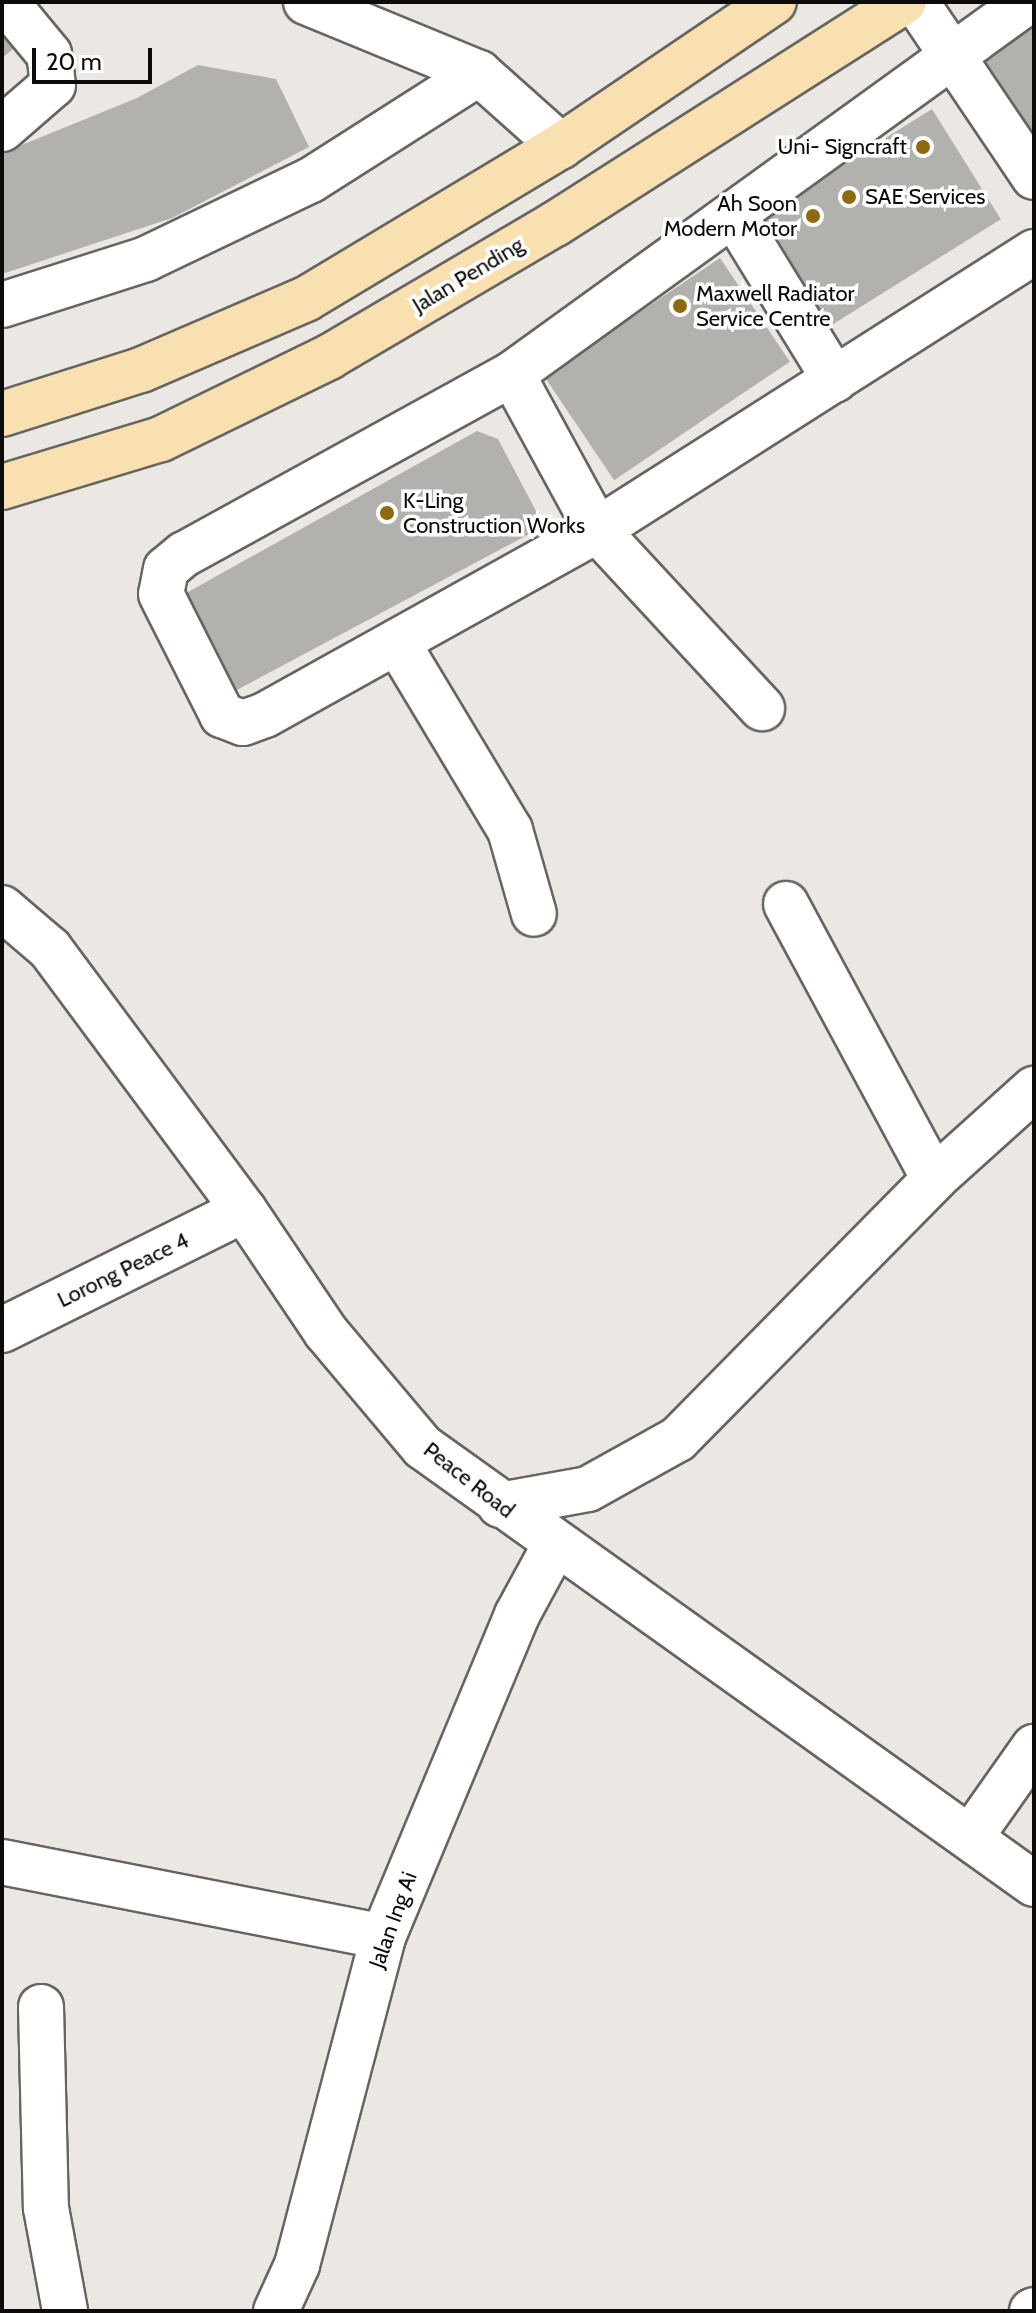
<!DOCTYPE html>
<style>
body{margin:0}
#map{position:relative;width:1036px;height:2313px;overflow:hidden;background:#ebe8e4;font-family:Cabin,sans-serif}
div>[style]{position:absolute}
.building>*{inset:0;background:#b3b1ad;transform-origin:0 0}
.roads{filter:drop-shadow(2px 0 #676561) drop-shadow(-2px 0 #676561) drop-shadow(0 2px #676561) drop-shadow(0 -2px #676561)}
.minor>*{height:44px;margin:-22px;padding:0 22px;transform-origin:22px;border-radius:22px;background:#fff}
.major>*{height:44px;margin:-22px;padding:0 22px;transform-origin:22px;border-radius:22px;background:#f9e0b0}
.dots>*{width:22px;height:22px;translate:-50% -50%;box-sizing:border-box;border:4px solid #fff;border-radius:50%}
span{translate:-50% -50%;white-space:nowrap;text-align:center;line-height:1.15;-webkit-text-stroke:7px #fff;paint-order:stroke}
.poi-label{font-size:22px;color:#0c0b0a}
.right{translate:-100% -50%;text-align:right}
.left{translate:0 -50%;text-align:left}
.street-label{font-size:22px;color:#0c0b0a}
.frame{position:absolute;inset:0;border:4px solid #0c0b0a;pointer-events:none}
.scale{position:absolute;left:32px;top:48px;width:120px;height:36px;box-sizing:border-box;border:4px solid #0c0b0a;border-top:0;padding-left:10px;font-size:24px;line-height:28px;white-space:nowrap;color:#0c0b0a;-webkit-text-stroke:6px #fff;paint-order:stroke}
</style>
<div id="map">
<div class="building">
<i style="clip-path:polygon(1034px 3px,1034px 165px,959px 53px)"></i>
<i style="clip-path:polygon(2px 27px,18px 45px,2px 58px)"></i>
<i style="clip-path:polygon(198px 65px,276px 79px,309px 147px,172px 218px,2px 274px,2px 153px,137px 98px)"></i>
<i style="left:932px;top:109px;width:130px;height:214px;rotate:58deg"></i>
<i style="left:720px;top:258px;width:125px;height:212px;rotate:56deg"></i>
<i style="clip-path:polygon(477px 431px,498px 439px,536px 511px,535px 531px,231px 693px,185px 609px,188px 592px)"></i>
</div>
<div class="roads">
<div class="minor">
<i style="left:306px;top:2px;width:187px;rotate:22.3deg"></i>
<i style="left:479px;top:73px;width:110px;rotate:41.7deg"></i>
<i style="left:916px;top:2px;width:211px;rotate:56deg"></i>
<i style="left:1027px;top:2px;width:635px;rotate:144.16deg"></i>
<i style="left:512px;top:374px;width:374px;rotate:151.2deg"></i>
<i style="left:184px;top:554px;width:23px;rotate:140deg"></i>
<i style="left:166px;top:569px;width:25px;rotate:101deg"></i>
<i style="left:161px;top:594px;width:136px;rotate:63.2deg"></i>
<i style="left:222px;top:715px;width:22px;rotate:21deg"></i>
<i style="left:243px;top:723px;width:23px;rotate:-20deg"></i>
<i style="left:265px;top:715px;width:380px;rotate:-29.1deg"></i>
<i style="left:597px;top:530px;width:518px;rotate:-32.46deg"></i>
<i style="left:2px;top:129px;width:67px;rotate:-40.8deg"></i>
<i style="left:53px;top:85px;width:31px;rotate:-97deg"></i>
<i style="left:49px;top:54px;width:67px;rotate:-129.6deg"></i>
<i style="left:735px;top:217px;width:191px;rotate:58.5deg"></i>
<i style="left:2px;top:305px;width:151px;rotate:-17.7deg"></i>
<i style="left:146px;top:259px;width:183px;rotate:-25.6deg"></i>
<i style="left:311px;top:180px;width:199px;rotate:-32.5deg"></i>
<i style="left:512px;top:374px;width:178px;rotate:61.4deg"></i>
<i style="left:597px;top:530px;width:243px;rotate:47.2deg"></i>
<i style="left:397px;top:642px;width:219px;rotate:59deg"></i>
<i style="left:510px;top:830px;width:87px;rotate:74.1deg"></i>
<i style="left:786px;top:904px;width:312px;rotate:61.7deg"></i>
<i style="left:2px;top:908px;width:63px;rotate:40.5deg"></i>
<i style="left:50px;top:949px;width:325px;rotate:53.4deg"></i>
<i style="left:244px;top:1210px;width:147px;rotate:56.1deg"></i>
<i style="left:326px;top:1332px;width:150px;rotate:49.9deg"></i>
<i style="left:423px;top:1447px;width:751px;rotate:35.57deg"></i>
<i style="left:2px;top:1330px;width:270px;rotate:-26.4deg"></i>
<i style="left:500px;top:1505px;width:89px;rotate:-10.3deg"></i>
<i style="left:588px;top:1489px;width:103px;rotate:-29.1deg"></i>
<i style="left:678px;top:1439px;width:365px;rotate:-45.4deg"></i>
<i style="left:934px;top:1179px;width:135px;rotate:-42deg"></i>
<i style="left:972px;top:1835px;width:108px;rotate:-54.8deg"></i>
<i style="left:2px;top:1862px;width:388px;rotate:11.1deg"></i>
<i style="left:41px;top:2007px;width:201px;rotate:88.6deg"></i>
<i style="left:46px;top:2208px;width:105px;rotate:79.5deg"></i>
<i style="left:276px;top:2311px;width:51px;rotate:-65.5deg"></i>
<i style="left:297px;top:2265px;width:339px;rotate:-75.3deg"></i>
<i style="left:383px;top:1937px;width:349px;rotate:-67.4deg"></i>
<i style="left:517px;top:1615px;width:80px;rotate:-61.5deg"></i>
<i style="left:1032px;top:2311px;width:2px;rotate:-27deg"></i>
</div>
<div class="major">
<i style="left:2px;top:414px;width:146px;rotate:-17.6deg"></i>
<i style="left:141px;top:370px;width:180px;rotate:-23.3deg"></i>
<i style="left:306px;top:299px;width:297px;rotate:-31deg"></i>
<i style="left:561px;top:146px;width:257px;rotate:-34.1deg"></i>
<i style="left:2px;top:487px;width:166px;rotate:-16.8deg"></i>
<i style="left:161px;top:439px;width:187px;rotate:-26deg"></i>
<i style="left:329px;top:357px;width:262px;rotate:-30.5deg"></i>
<i style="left:555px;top:224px;width:414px;rotate:-32.5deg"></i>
</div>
</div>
<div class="dots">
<i style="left:923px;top:147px;background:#8f690e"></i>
<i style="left:849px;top:197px;background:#8f690e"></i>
<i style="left:813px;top:216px;background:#8f690e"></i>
<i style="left:680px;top:306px;background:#8f690e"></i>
<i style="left:387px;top:513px;background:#8f690e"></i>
</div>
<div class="poi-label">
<span class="right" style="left:907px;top:147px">Uni- Signcraft</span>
<span class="left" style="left:865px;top:197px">SAE Services</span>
<span class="right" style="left:797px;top:216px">Ah Soon<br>Modern Motor</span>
<span class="left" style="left:696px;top:306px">Maxwell Radiator<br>Service Centre</span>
<span class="left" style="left:403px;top:513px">K-Ling<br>Construction Works</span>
</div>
<div class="street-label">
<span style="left:468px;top:275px;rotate:-31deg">Jalan Pending</span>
<span style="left:123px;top:1270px;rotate:-26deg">Lorong Peace 4</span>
<span style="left:469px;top:1480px;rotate:38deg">Peace Road</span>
<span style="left:393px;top:1920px;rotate:-70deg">Jalan Ing Ai</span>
</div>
<div class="frame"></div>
<div class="scale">20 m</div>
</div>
